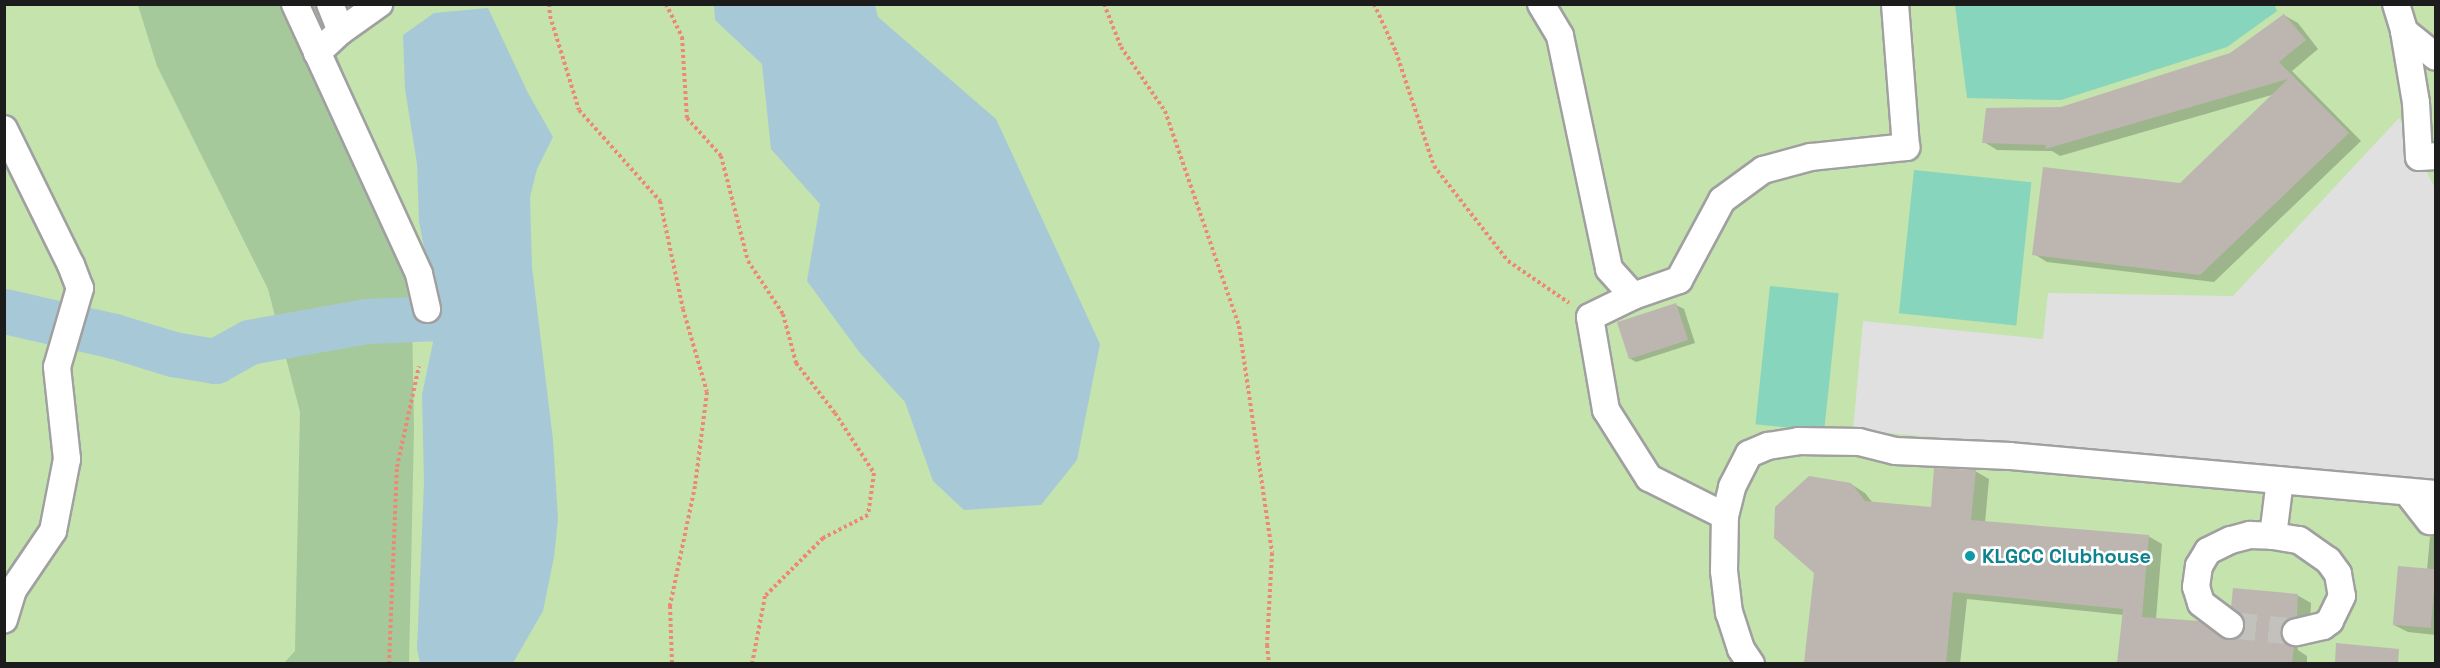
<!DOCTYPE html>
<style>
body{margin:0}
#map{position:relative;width:2440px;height:668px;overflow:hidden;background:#edeae3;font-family:"Space Grotesk",sans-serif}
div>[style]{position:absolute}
.grass>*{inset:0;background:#c4e3ad;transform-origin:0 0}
.forest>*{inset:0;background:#a6c99b}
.pitch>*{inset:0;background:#87d5bc;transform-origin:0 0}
.parking>*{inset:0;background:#e0e0e0}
.water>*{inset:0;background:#a7c9d7}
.shadow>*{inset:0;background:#0003}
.river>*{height:45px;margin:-22.5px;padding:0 22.5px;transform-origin:22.5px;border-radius:22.5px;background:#a7c9d7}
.building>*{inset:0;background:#bdb6b0;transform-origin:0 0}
.minor-tunnel>*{height:26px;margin-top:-13px;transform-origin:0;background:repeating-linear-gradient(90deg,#c3c1bb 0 26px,transparent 0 39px)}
.path>*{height:4px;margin-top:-2px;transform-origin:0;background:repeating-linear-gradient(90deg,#ed8874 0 3px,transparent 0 6px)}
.roads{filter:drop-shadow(2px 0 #a0a0a0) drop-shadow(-2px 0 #a0a0a0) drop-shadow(0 2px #a0a0a0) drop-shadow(0 -2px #a0a0a0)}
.minor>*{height:26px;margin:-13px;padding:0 13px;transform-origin:13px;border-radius:13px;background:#fff}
.dots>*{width:16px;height:16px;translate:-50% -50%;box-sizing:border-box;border:3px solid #fff;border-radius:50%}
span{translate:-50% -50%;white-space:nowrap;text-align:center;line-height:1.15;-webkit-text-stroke:5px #fff;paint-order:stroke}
.culture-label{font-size:20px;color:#0d838f;font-weight:700}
.left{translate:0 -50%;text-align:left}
.frame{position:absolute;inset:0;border:6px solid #1c1c1c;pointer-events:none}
</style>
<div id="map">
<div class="grass">
<i style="left:4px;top:5px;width:2431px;height:658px"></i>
</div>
<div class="forest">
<i style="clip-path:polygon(138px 5px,316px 5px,328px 33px,355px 101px,400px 254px,412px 316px,414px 428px,409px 663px,284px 663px,295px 651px,300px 412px,268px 289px,157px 66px)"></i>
</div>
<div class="pitch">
<i style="clip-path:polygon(2274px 4px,2277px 11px,2227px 47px,2061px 100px,1967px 98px,1955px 5px)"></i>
<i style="left:1914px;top:170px;width:118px;height:144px;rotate:6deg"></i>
<i style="left:1770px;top:286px;width:69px;height:139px;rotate:6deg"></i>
</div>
<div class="parking">
<i style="clip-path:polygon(2399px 118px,2435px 188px,2435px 481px,1853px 430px,1863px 321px,2043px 339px,2048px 293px,2233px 296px)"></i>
</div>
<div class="water">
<i style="clip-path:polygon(714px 5px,875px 5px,878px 17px,996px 119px,1100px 344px,1077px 460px,1041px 505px,964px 510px,933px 481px,905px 402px,860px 353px,807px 281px,820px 204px,771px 149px,762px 64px,715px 20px)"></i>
<i style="clip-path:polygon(488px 8px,528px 93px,553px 137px,537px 169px,530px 197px,532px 267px,553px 440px,558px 519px,554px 557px,543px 611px,513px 663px,420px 663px,417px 649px,424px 483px,422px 395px,438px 318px,419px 222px,417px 164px,405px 89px,403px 35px,434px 13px)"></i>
</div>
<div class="shadow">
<i style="clip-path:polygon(2284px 15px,2298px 23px,2318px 49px,2292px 71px,2361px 141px,2214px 282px,2047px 262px,2034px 254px,2180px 185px,2275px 94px,2060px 156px,2052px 151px,1997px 150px,1984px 142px,2062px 108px,2230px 54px)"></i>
<i style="clip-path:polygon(1676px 305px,1684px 309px,1695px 343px,1636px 362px,1629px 358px)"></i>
<i style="clip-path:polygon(1975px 471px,1989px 479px,1985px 523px,2148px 536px,2162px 544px,2156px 619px,2200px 623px,2229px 641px,2237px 640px,2246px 627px,2297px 595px,2311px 603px,2310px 624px,2295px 636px,2298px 650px,2307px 656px,2307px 664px,2119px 664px,2124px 615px,1967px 599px,1960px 664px,1806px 664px,1815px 573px,1851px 484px,1865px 493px,1873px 503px,1932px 508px)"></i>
<i style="clip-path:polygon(2436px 535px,2436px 635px,2408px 632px,2394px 625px,2427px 570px,2430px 537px)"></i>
<i style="clip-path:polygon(2338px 645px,2398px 657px,2397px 664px,2336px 664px)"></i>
</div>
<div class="river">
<i style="left:4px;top:311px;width:113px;rotate:12.8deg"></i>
<i style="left:114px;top:336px;width:62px;rotate:17deg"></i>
<i style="left:173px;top:354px;width:43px;rotate:9.5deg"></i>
<i style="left:215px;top:361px;width:39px;rotate:-29deg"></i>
<i style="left:249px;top:342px;width:120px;rotate:-10.1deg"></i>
<i style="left:367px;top:321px;width:71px;rotate:-2.4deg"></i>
</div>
<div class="building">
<i style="clip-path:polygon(2284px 14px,2306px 40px,2279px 62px,2349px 133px,2200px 275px,2032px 255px,2043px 167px,2180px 183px,2288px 79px,2045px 149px,2046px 145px,1982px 143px,1986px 108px,2061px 107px,2230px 53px)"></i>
<i style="left:1676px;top:303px;width:39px;height:62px;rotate:72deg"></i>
<i style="clip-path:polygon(1934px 468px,1976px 470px,1971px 520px,2149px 535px,2142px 617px,2200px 621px,2221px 637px,2235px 639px,2242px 634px,2245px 626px,2244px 619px,2231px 607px,2233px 588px,2298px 594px,2297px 616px,2286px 621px,2282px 628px,2285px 642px,2294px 646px,2292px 663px,2117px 663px,2123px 609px,1953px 592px,1946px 663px,1804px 663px,1814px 573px,1774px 538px,1775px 507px,1809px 476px,1851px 483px,1865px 501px,1931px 507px)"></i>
<i style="left:2398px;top:566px;width:38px;height:59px;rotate:5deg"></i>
<i style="clip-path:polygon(2336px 643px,2399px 649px,2398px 663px,2335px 663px)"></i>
</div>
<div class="minor-tunnel">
<i style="left:2230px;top:625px;width:66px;rotate:6.1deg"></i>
</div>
<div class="path">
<i style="left:549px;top:4px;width:12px;rotate:85deg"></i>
<i style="left:550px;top:16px;width:98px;rotate:72.9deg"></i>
<i style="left:579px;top:110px;width:122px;rotate:48.3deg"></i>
<i style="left:660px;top:201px;width:110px;rotate:78deg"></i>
<i style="left:683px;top:309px;width:86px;rotate:73.9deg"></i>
<i style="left:707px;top:392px;width:95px;rotate:97.3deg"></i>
<i style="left:695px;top:486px;width:123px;rotate:101.8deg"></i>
<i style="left:670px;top:606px;width:58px;rotate:88deg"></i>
<i style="left:666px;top:4px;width:37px;rotate:64deg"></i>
<i style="left:682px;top:37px;width:81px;rotate:86.5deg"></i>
<i style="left:687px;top:118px;width:51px;rotate:48.2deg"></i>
<i style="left:721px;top:156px;width:108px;rotate:75.6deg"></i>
<i style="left:748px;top:261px;width:64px;rotate:56.6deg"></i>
<i style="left:783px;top:314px;width:51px;rotate:75.1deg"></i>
<i style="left:796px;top:363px;width:63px;rotate:52deg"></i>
<i style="left:835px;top:413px;width:72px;rotate:57deg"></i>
<i style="left:874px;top:473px;width:42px;rotate:98.1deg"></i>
<i style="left:868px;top:515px;width:51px;rotate:152.9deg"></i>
<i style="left:823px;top:538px;width:82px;rotate:135deg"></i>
<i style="left:765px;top:596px;width:69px;rotate:100.8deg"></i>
<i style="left:1104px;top:4px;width:46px;rotate:68.4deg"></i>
<i style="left:1121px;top:47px;width:78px;rotate:55.5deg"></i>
<i style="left:1165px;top:111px;width:227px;rotate:71deg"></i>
<i style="left:1239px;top:326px;width:229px;rotate:81.7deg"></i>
<i style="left:1272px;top:553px;width:92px;rotate:93.1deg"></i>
<i style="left:1267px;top:645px;width:19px;rotate:84deg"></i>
<i style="left:1374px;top:4px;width:53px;rotate:65.4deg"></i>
<i style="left:1396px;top:52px;width:120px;rotate:71.6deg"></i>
<i style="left:1434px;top:166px;width:120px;rotate:52.1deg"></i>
<i style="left:1508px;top:261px;width:74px;rotate:34.5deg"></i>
<i style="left:389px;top:664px;width:197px;rotate:-87.7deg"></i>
<i style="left:397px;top:467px;width:103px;rotate:-77.7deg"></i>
</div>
<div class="roads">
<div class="minor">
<i style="left:295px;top:4px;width:297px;rotate:65.3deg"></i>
<i style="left:419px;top:274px;width:36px;rotate:77deg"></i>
<i style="left:330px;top:4px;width:29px;rotate:68deg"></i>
<i style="left:1541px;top:4px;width:37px;rotate:59deg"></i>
<i style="left:1560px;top:36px;width:238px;rotate:78.1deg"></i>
<i style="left:1609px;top:269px;width:36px;rotate:48deg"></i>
<i style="left:2396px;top:4px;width:28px;rotate:73deg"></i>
<i style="left:2404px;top:31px;width:73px;rotate:80.5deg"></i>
<i style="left:2416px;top:103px;width:54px;rotate:86.8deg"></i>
<i style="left:2419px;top:157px;width:17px;rotate:-3deg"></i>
<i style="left:2404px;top:31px;width:41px;rotate:39.1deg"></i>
<i style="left:317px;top:53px;width:33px;rotate:-43deg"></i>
<i style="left:341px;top:31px;width:47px;rotate:-35.4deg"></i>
<i style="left:4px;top:129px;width:152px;rotate:63.8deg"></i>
<i style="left:71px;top:265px;width:25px;rotate:69deg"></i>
<i style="left:80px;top:288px;width:82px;rotate:106.2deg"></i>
<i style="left:57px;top:367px;width:93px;rotate:83.8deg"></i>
<i style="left:67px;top:459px;width:73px;rotate:101deg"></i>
<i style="left:53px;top:531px;width:71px;rotate:124.1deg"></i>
<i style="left:13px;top:590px;width:31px;rotate:107deg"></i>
<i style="left:2407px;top:492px;width:37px;rotate:52deg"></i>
<i style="left:1725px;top:516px;width:85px;rotate:-153.4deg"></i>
<i style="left:1649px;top:478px;width:80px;rotate:-122.3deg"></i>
<i style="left:1606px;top:410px;width:94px;rotate:-99.8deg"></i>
<i style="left:1590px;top:317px;width:48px;rotate:-26deg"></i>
<i style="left:1633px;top:296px;width:49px;rotate:-19.2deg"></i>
<i style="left:1679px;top:280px;width:91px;rotate:-61.7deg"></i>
<i style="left:1722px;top:200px;width:51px;rotate:-36.2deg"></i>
<i style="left:1763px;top:170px;width:50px;rotate:-15.2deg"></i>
<i style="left:1811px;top:157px;width:96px;rotate:-6deg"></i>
<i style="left:1906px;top:147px;width:143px;rotate:-94.4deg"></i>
<i style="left:2273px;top:536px;width:56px;rotate:-82.9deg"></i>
<i style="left:2230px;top:625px;width:36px;rotate:-143deg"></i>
<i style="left:2201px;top:603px;width:17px;rotate:-107deg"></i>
<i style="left:2196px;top:587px;width:21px;rotate:-82deg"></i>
<i style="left:2199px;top:566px;width:17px;rotate:-59deg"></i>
<i style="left:2208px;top:551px;width:25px;rotate:-26deg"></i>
<i style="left:2231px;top:540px;width:20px;rotate:-15deg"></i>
<i style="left:2250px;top:535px;width:23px;rotate:2deg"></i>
<i style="left:2273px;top:536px;width:26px;rotate:9deg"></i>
<i style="left:2299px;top:540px;width:35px;rotate:35deg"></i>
<i style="left:2328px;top:560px;width:17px;rotate:54deg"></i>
<i style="left:2338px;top:574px;width:22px;rotate:80deg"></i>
<i style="left:2342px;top:596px;width:28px;rotate:116deg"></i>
<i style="left:2330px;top:621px;width:9px;rotate:144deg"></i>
<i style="left:2323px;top:626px;width:28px;rotate:167deg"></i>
<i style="left:1751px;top:664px;width:18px;rotate:-124deg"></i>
<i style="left:1741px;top:649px;width:38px;rotate:-108deg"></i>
<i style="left:1729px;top:613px;width:42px;rotate:-96.8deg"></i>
<i style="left:1724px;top:571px;width:55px;rotate:-89deg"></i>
<i style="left:1725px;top:516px;width:30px;rotate:-76deg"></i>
<i style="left:1732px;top:487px;width:37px;rotate:-63deg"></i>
<i style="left:1749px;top:454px;width:21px;rotate:-23deg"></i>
<i style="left:1768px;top:446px;width:30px;rotate:-9deg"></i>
<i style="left:1798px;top:441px;width:61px;rotate:0.9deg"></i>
<i style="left:1859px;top:442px;width:37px;rotate:14deg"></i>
<i style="left:1895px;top:451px;width:115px;rotate:2.5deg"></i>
<i style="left:2010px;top:456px;width:428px;rotate:5.1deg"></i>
</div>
</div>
<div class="dots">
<i style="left:1970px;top:556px;background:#0f9aa8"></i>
</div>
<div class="culture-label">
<span class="left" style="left:1982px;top:556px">KLGCC Clubhouse</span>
</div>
<div class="frame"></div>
</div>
